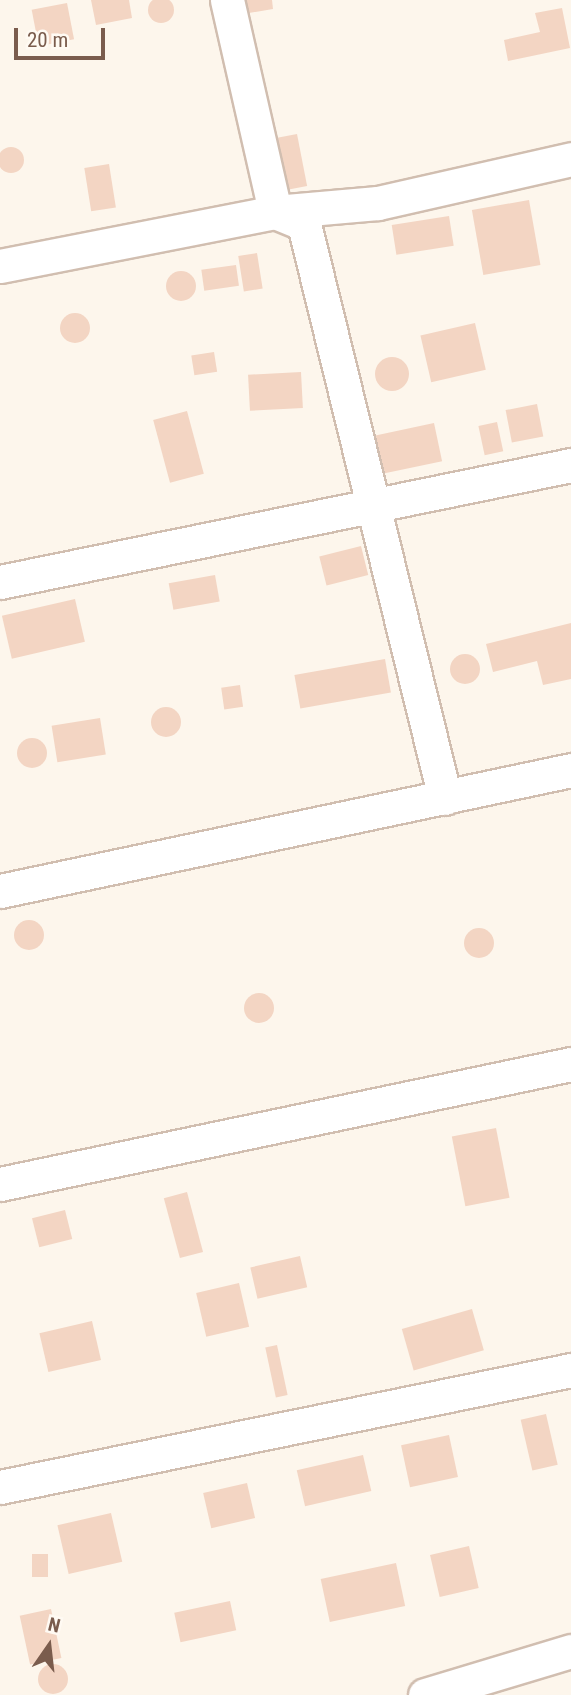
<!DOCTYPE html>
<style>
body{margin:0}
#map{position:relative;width:571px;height:1695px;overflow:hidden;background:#fdf6ec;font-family:"Roboto Condensed",sans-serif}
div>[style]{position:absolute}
.building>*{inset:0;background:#f3d5c3;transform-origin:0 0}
.round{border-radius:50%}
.roads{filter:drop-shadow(2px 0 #d1beb0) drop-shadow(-2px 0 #d1beb0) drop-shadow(0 2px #d1beb0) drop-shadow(0 -2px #d1beb0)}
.minor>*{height:33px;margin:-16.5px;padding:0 16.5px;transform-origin:16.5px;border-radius:16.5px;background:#fff}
span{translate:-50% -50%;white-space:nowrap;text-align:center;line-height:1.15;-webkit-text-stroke:7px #fffaf3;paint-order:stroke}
.north{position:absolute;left:14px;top:1611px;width:70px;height:70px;-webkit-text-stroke:5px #fffaf3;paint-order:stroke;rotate:14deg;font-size:19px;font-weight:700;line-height:28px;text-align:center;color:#7a5c4d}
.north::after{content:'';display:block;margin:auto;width:24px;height:32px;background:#7a5c4d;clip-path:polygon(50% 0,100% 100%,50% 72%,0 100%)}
.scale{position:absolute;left:14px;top:28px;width:91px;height:32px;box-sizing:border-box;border:4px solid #7a5c4d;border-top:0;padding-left:9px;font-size:21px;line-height:24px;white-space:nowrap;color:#7a5c4d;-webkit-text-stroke:5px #fffaf3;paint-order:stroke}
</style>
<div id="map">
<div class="building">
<i class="round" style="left:148px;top:-3px;width:26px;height:26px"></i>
<i style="clip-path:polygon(91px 0,129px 0,132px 18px,96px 25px)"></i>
<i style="clip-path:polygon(246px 0,272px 0,273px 9px,249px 13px)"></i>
<i style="left:67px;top:3px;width:37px;height:36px;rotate:79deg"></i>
<i style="clip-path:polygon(562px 8px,570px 48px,508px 61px,504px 40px,540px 32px,535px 13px)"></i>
<i style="left:297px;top:134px;width:53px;height:20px;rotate:79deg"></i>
<i class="round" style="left:-2px;top:147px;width:26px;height:26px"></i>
<i style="left:109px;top:164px;width:44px;height:25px;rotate:81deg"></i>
<i style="left:529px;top:200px;width:66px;height:58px;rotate:80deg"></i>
<i style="left:449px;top:216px;width:30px;height:58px;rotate:81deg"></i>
<i style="left:257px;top:253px;width:36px;height:19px;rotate:81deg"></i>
<i style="left:236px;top:265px;width:21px;height:35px;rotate:82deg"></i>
<i class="round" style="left:166px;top:271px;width:30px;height:30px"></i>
<i class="round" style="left:60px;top:313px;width:30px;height:30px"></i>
<i style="left:475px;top:323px;width:48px;height:56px;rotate:77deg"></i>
<i style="left:214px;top:352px;width:20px;height:23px;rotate:81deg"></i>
<i class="round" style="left:375px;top:357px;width:34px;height:34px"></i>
<i style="left:301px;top:372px;width:36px;height:53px;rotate:87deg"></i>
<i style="left:537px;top:404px;width:33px;height:32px;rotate:79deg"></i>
<i style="left:187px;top:411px;width:65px;height:35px;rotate:75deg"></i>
<i style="left:497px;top:422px;width:30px;height:19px;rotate:78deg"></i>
<i style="left:434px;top:423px;width:39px;height:61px;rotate:78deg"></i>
<i style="left:361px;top:546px;width:30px;height:43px;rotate:76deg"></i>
<i style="left:215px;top:575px;width:27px;height:47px;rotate:80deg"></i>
<i style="left:75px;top:599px;width:44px;height:75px;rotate:77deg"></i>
<i style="clip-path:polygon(571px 623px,571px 679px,543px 685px,537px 661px,493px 672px,486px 644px)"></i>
<i class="round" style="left:450px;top:654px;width:30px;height:30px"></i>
<i style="left:385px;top:659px;width:34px;height:92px;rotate:80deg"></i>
<i style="left:240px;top:685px;width:22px;height:19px;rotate:82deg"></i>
<i class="round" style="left:151px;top:707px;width:30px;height:30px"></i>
<i style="left:100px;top:718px;width:37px;height:49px;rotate:81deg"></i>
<i class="round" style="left:17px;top:738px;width:30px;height:30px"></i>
<i class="round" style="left:14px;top:920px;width:30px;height:30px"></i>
<i class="round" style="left:464px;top:928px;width:30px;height:30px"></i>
<i class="round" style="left:244px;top:993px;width:30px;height:30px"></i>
<i style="left:496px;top:1128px;width:71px;height:45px;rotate:79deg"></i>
<i style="left:187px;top:1192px;width:62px;height:24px;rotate:75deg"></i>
<i style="left:65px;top:1210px;width:30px;height:34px;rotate:76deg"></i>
<i style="left:300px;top:1256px;width:32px;height:51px;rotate:77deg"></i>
<i style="left:239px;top:1283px;width:45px;height:44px;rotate:77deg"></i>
<i style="left:472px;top:1309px;width:43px;height:73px;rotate:74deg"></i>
<i style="left:92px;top:1321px;width:40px;height:54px;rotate:77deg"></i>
<i style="left:277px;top:1345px;width:51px;height:12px;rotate:78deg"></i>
<i style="left:546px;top:1414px;width:52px;height:26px;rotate:77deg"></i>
<i style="left:449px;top:1435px;width:43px;height:49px;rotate:78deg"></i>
<i style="left:363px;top:1455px;width:37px;height:68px;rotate:77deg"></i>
<i style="left:247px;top:1483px;width:36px;height:45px;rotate:77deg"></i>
<i style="left:111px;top:1513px;width:50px;height:55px;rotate:77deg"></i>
<i style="left:469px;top:1546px;width:43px;height:40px;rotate:77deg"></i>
<i style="left:32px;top:1554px;width:16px;height:23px"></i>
<i style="left:396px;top:1563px;width:44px;height:77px;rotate:78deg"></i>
<i style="left:230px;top:1601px;width:30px;height:57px;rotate:78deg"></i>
<i style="left:51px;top:1609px;width:50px;height:32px;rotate:78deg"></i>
<i class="round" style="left:38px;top:1664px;width:30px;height:30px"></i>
</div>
<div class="roads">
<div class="minor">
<i style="left:227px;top:0;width:217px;rotate:77.2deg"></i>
<i style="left:275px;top:212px;width:31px;rotate:22deg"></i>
<i style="left:304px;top:224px;width:591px;rotate:76.2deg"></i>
<i style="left:0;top:266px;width:280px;rotate:-11.1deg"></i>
<i style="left:275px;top:212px;width:103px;rotate:-5deg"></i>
<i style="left:378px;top:203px;width:198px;rotate:-12.8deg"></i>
<i style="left:0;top:582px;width:583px;rotate:-11.58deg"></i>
<i style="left:0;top:891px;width:584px;rotate:-11.96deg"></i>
<i style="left:0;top:1184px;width:583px;rotate:-11.87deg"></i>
<i style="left:0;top:1487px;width:583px;rotate:-11.58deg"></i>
<i style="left:425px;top:1695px;width:152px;rotate:-16.8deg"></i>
</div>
</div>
<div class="north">N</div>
<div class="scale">20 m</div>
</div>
